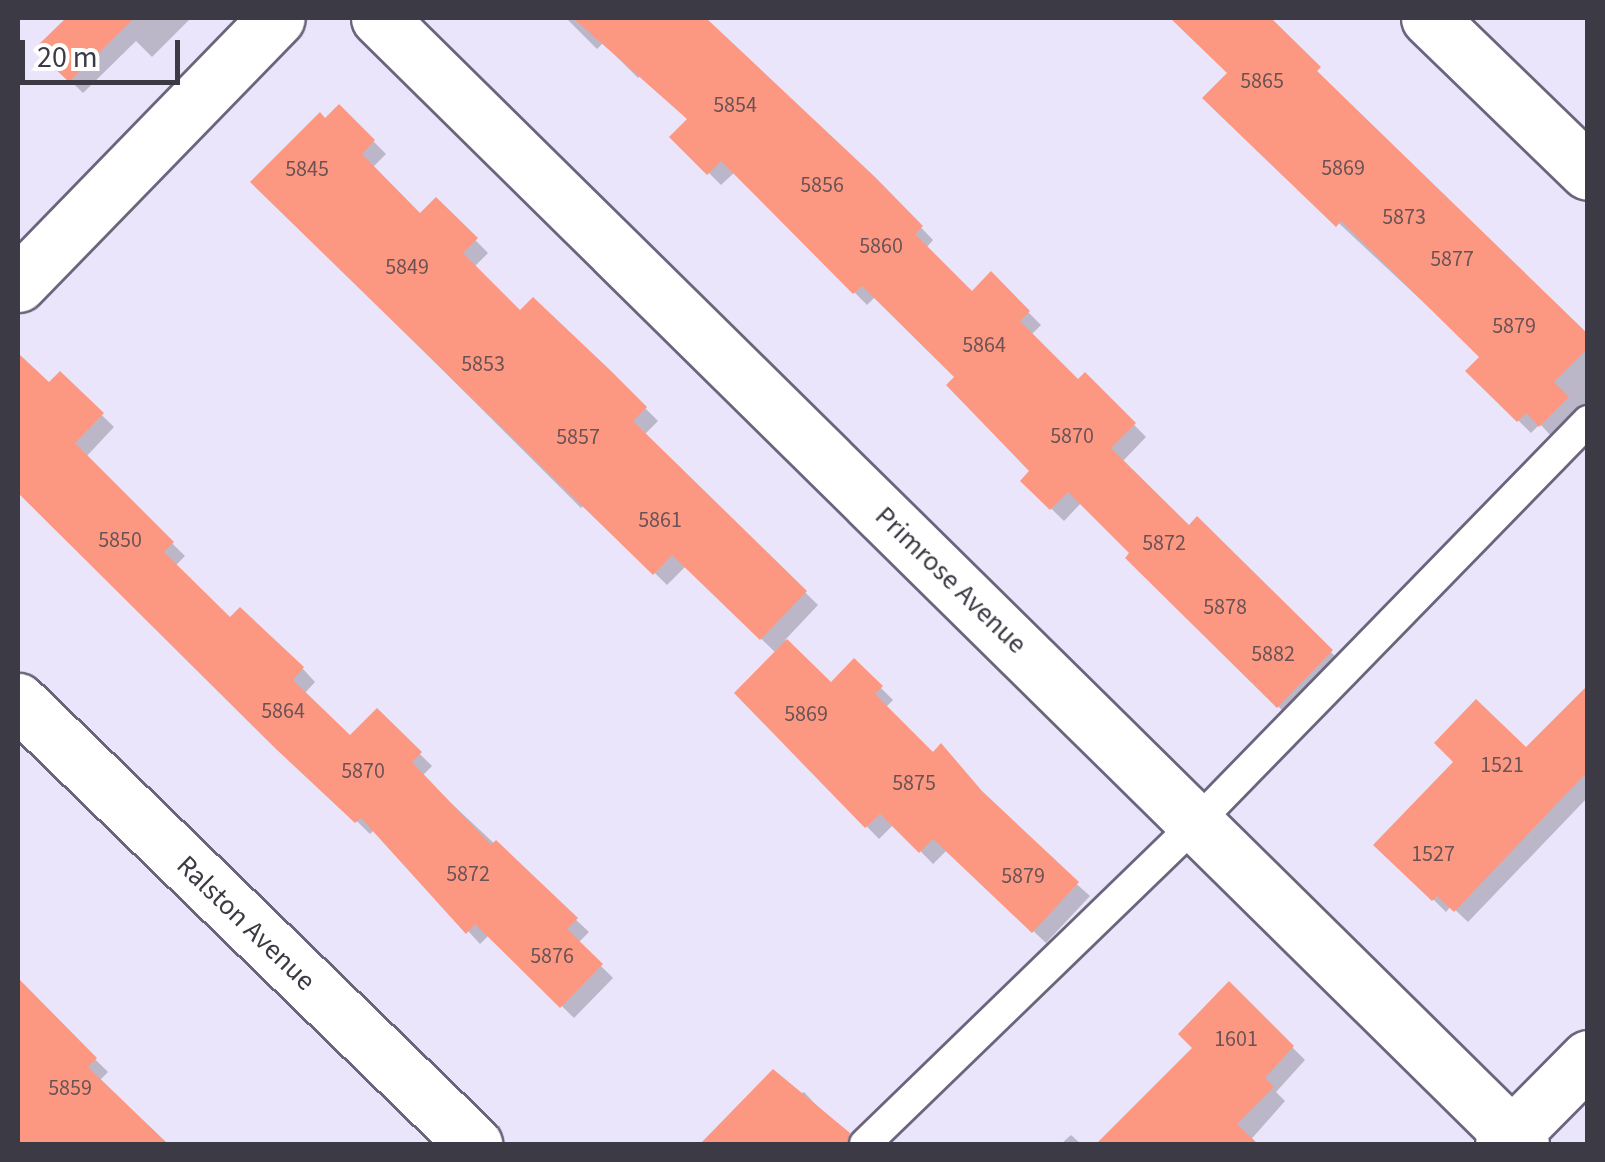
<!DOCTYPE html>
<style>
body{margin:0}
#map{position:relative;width:1605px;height:1162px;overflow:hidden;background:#eae5fb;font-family:"Source Sans 3",sans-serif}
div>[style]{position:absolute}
.shadow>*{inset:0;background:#0003}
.building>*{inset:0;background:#fc9882}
.roads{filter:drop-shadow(2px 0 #6b657c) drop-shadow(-2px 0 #6b657c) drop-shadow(0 2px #6b657c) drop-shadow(0 -2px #6b657c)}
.lane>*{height:30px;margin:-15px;padding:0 15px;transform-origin:15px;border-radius:15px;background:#fff}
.street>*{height:55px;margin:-27.5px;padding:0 27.5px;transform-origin:27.5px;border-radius:27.5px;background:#fff}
.primary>*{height:55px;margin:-27.5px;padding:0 27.5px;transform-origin:27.5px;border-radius:27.5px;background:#fff}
span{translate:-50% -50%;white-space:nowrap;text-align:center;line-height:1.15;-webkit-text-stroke:9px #fff;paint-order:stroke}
.number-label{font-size:22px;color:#6c5254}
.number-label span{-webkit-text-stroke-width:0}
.street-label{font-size:28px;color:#3c3a44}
.frame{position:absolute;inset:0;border:20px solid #3c3a44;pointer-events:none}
.scale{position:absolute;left:20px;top:40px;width:160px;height:45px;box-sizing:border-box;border:5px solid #3c3a44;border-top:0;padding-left:12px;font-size:30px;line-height:35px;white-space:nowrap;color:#3c3a44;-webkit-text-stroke:8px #fff;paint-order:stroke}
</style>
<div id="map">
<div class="shadow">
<i style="clip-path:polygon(69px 18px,191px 18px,152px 57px,136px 41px,83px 93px,38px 49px)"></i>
<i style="clip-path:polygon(566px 18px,703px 18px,887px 192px,933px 240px,926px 248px,972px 294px,991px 275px,1041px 325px,1031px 335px,1078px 382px,1085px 375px,1146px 437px,1122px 462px,1189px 528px,1197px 519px,1344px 665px,1291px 719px,1128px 558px,1133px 553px,1082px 502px,1064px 521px,1023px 481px,1033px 471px,957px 377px,876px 296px,867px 305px,735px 172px,721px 185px,673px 137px,690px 119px,644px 72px,638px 78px,603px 43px,597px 49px)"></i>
<i style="clip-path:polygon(1173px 18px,1263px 18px,1588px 338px,1588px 404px,1553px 438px,1540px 424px,1531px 433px,1468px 371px,1482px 357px,1205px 98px,1230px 73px)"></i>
<i style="clip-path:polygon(339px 107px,386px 154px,372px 168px,420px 216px,436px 200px,488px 253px,473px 268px,520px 314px,608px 371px,658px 421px,644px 435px,818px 605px,785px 640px,831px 685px,854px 661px,893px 700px,885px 708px,933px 756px,1090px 896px,1046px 943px,947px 850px,933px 864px,894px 824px,879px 839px,737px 693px,776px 653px,686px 566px,667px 585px,585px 504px,581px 508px,254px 182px)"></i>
<i style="clip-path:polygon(60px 374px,114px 427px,85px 458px,185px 556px,175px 566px,231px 620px,240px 611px,303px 669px,315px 682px,304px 694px,351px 739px,377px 712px,432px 766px,422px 776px,589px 932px,578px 943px,613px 978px,574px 1018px,489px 935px,480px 944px,375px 829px,370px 834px,18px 488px,18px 417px)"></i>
<i style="clip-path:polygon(1588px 688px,1588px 797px,1468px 922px,1451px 906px,1446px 912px,1377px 844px,1526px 751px)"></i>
<i style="clip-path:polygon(18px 983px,108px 1072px,99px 1081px,168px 1144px,18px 1144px)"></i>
<i style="clip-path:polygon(1229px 984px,1305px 1060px,1276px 1092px,1285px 1101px,1247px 1144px,1100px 1144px,1195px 1049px)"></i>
<i style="clip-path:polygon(804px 1092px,852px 1144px,726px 1144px,715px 1133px)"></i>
<i style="clip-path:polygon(1071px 1135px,1081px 1144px,1061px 1144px)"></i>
</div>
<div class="building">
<i style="clip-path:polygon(66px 18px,134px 18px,69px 82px,34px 49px)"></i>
<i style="clip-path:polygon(573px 18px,706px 18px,875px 177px,923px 226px,915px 234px,972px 291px,991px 271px,1030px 311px,1020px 321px,1078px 379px,1085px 372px,1136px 423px,1111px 448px,1189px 525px,1197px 516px,1333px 650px,1277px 708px,1125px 558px,1129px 553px,1068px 492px,1050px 510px,1020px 481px,1029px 471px,946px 385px,954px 377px,862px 286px,853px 294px,721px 161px,707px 175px,669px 137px,687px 119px)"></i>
<i style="clip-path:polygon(1170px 18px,1271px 18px,1321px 67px,1317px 71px,1588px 334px,1588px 348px,1554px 382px,1569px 397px,1539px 427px,1526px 413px,1517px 422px,1465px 371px,1479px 357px,1341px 221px,1336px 227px,1202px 98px,1227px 73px)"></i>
<i style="clip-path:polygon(339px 104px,375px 140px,362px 154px,420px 213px,436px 197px,478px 238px,463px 253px,520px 310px,533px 297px,610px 370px,647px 407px,633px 421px,807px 591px,760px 640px,672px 555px,653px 575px,250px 182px,320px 112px,325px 118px)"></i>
<i style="clip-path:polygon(18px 353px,49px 382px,60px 371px,104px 413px,75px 443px,174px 542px,164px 552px,230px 617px,240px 607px,304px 667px,293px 680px,350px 735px,377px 708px,422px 752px,412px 762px,491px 845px,496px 840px,578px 918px,567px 929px,603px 964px,560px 1008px,475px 924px,466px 934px,361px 818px,355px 823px,276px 749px,18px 493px)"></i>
<i style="clip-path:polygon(787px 639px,831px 682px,854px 658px,883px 686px,875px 694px,933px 752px,941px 743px,982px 791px,1079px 882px,1032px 933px,933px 839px,919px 853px,880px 814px,865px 828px,734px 693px)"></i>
<i style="clip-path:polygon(1588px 685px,1588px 771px,1454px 912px,1437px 896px,1432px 901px,1373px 845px,1453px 762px,1434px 743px,1476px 699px,1526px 747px)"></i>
<i style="clip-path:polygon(18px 978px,97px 1058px,88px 1067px,168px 1144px,18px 1144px)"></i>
<i style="clip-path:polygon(1229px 981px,1294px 1046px,1265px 1078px,1274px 1087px,1237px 1124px,1258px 1144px,1096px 1144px,1192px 1048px,1178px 1034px)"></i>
<i style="clip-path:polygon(773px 1069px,850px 1133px,847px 1144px,700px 1144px)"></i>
</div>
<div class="roads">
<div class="lane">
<i style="left:865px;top:1144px;width:463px;rotate:-44.1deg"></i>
<i style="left:1197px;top:822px;width:560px;rotate:-45.72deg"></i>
</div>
<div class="street">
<i style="left:379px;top:18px;width:1604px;rotate:44.6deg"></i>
<i style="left:1429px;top:18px;width:221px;rotate:44.1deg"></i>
<i style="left:18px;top:284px;width:371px;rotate:-45.8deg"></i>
<i style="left:18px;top:701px;width:636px;rotate:44.17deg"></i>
</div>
<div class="primary">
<i style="left:1503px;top:1144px;width:121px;rotate:-45.3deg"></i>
</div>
</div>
<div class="number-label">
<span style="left:1262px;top:82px">5865</span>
<span style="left:735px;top:106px">5854</span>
<span style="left:1343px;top:169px">5869</span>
<span style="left:307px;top:170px">5845</span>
<span style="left:822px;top:186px">5856</span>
<span style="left:1404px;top:218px">5873</span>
<span style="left:881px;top:247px">5860</span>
<span style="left:1452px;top:260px">5877</span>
<span style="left:407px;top:268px">5849</span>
<span style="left:1514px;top:327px">5879</span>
<span style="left:984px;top:346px">5864</span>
<span style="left:483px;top:365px">5853</span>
<span style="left:1072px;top:437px">5870</span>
<span style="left:578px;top:438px">5857</span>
<span style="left:660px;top:521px">5861</span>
<span style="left:120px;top:541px">5850</span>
<span style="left:1164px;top:544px">5872</span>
<span style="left:1225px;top:608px">5878</span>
<span style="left:1273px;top:655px">5882</span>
<span style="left:283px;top:712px">5864</span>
<span style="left:806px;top:715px">5869</span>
<span style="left:1502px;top:766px">1521</span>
<span style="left:363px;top:772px">5870</span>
<span style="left:914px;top:784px">5875</span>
<span style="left:1433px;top:855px">1527</span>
<span style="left:468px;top:875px">5872</span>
<span style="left:1023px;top:877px">5879</span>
<span style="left:552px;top:957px">5876</span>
<span style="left:1236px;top:1040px">1601</span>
<span style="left:70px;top:1089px">5859</span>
</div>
<div class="street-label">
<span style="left:951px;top:580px;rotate:44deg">Primrose Avenue</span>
<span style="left:246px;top:923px;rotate:44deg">Ralston Avenue</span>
</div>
<div class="frame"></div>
<div class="scale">20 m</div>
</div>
